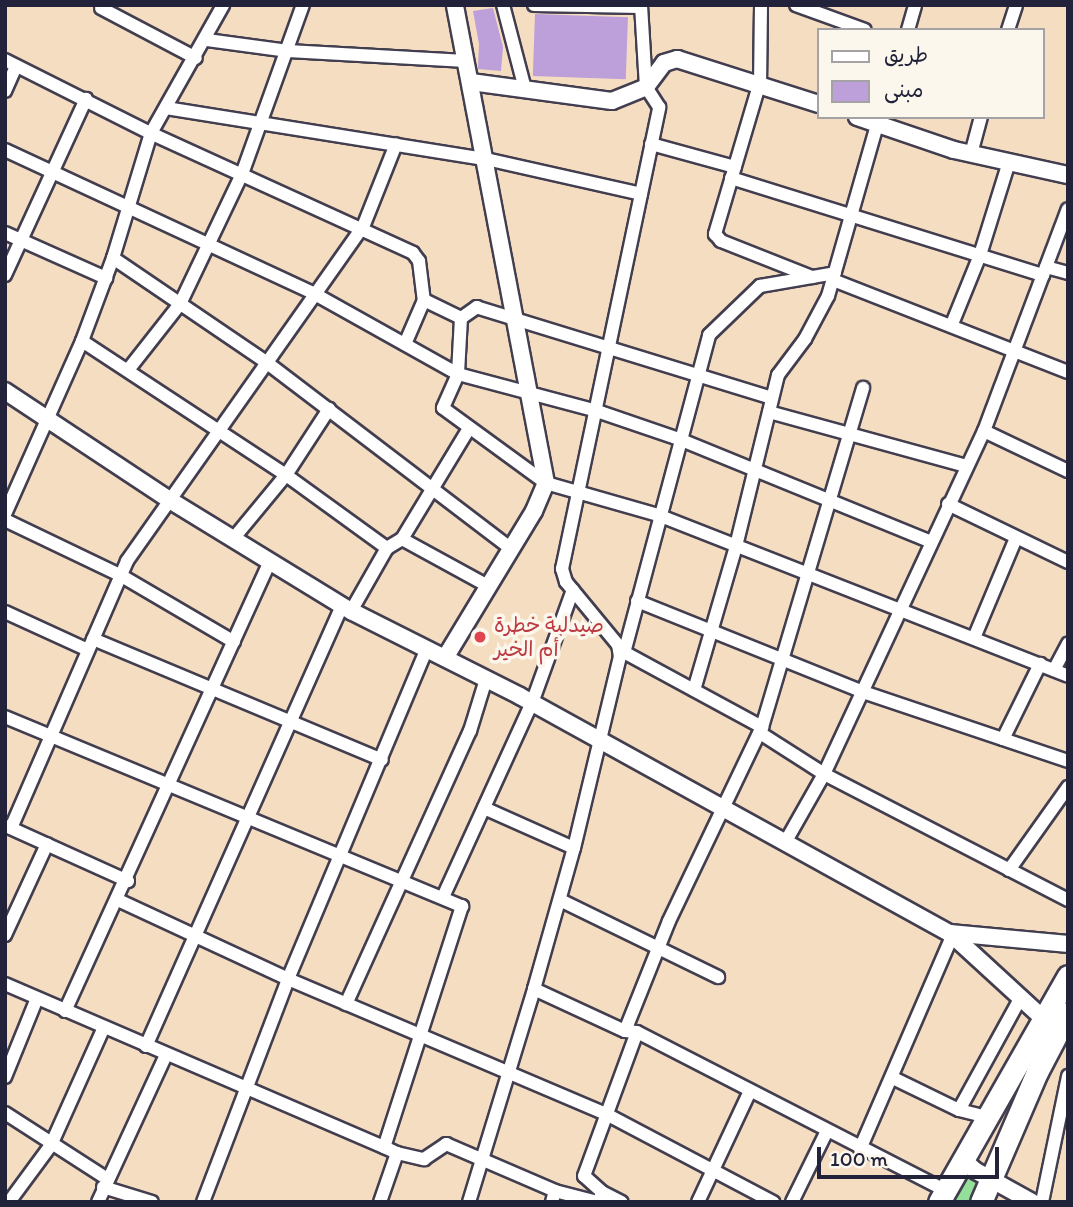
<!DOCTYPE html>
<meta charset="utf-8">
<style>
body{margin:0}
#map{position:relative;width:1073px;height:1207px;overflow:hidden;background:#f5ddc2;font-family:Itim,"Playpen Sans Arabic",sans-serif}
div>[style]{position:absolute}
.green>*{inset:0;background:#94df9a}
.building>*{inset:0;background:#bd9fd9;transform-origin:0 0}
.roads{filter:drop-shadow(2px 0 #423e4f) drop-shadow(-2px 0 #423e4f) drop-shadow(0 2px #423e4f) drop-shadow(0 -2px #423e4f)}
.minor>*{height:12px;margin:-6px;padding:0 6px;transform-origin:6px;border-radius:6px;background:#fff}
.tertiary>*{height:16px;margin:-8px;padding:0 8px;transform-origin:8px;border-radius:8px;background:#fff}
.trunk>*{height:21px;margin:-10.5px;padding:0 10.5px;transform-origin:10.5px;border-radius:10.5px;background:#fff}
.dots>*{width:19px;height:19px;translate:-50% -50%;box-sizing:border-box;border:4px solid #fbf7ec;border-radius:50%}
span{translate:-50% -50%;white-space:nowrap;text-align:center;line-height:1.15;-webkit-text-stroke:7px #fbf7ec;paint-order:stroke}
.health-label{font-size:21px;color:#be3a42}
.left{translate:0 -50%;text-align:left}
.frame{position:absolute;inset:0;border:7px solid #22223b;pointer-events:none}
.legend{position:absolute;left:817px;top:28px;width:228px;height:91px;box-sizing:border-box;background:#fbf7ec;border:2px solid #a4a2a5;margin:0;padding:9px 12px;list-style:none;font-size:21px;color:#22223b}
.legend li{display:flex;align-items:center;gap:14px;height:35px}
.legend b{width:35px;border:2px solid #a4a2a5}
.scale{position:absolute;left:817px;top:1147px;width:182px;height:32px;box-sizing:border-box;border:4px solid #22223b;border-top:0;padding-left:9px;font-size:21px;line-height:24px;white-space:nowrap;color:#22223b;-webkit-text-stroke:5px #fbf7ec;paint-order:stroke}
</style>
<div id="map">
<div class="green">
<i style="clip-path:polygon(962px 1172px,979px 1179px,971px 1202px,944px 1202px)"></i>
</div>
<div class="building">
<i style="clip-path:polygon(493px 8px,503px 47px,501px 71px,478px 69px,479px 44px,473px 11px)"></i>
<i style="left:535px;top:14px;width:93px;height:62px;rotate:2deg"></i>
</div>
<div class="roads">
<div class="minor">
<i style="left:503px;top:5px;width:87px;rotate:75.3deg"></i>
<i style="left:534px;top:5px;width:107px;rotate:1.1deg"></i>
<i style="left:761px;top:5px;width:77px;rotate:90.7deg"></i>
<i style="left:760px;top:82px;width:159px;rotate:106.5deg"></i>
<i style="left:715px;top:234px;width:9px;rotate:49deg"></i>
<i style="left:721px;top:241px;width:98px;rotate:21.6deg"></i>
<i style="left:796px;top:5px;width:73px;rotate:19.9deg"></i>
<i style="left:101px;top:8px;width:107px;rotate:27.8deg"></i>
<i style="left:908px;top:30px;width:26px;rotate:-74deg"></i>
<i style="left:1008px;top:30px;width:26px;rotate:-72deg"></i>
<i style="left:207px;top:40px;width:82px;rotate:7.7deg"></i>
<i style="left:288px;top:51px;width:178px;rotate:3.2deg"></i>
<i style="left:5px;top:60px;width:160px;rotate:26.7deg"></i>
<i style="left:148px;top:132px;width:291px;rotate:24.5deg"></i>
<i style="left:413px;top:253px;width:10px;rotate:53deg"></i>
<i style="left:419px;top:261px;width:39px;rotate:83deg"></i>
<i style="left:424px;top:300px;width:41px;rotate:25.9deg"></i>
<i style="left:5px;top:91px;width:27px;rotate:-66deg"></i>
<i style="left:166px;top:108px;width:324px;rotate:9.1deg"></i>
<i style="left:486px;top:159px;width:159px;rotate:12.7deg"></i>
<i style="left:651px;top:144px;width:87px;rotate:15.3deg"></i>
<i style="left:5px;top:150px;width:340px;rotate:24.9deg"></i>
<i style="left:313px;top:293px;width:166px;rotate:29.2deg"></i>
<i style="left:458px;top:374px;width:144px;rotate:14.9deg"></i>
<i style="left:597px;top:411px;width:87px;rotate:18.9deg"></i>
<i style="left:679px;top:439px;width:272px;rotate:22.2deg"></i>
<i style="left:971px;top:154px;width:38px;rotate:-75deg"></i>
<i style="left:731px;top:178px;width:327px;rotate:17.3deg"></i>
<i style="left:5px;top:233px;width:111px;rotate:24deg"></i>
<i style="left:113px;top:258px;width:185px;rotate:34.2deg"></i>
<i style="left:266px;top:362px;width:305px;rotate:37.3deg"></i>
<i style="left:1046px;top:267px;width:23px;rotate:15deg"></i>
<i style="left:5px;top:275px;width:194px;rotate:-65.3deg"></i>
<i style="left:833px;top:280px;width:252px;rotate:21.4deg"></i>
<i style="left:952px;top:324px;width:74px;rotate:-67.9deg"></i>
<i style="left:980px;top:255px;width:97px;rotate:-72.7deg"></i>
<i style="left:82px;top:341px;width:244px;rotate:33.3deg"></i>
<i style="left:286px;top:475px;width:125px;rotate:35.9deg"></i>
<i style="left:387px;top:548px;width:73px;rotate:119.7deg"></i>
<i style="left:405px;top:344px;width:48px;rotate:-66.6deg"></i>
<i style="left:128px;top:370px;width:84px;rotate:-51.8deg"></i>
<i style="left:180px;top:304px;width:144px;rotate:-64.5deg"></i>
<i style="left:242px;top:174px;width:180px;rotate:-70.2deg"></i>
<i style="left:772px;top:398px;width:309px;rotate:-162.9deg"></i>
<i style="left:477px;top:307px;width:19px;rotate:145deg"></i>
<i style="left:461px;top:318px;width:56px;rotate:93.1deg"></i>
<i style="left:458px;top:374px;width:37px;rotate:114deg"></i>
<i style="left:443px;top:408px;width:127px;rotate:36.1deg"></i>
<i style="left:546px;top:483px;width:116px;rotate:15.9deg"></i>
<i style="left:658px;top:515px;width:440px;rotate:21.4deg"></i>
<i style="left:769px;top:412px;width:205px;rotate:15.3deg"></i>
<i style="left:984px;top:431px;width:93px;rotate:25.5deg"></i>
<i style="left:948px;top:504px;width:133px;rotate:25.8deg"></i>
<i style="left:5px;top:514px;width:189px;rotate:-66deg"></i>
<i style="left:82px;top:341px;width:89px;rotate:-69.5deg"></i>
<i style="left:113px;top:258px;width:131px;rotate:-73.1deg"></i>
<i style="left:151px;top:133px;width:147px;rotate:-60.6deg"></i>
<i style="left:5px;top:520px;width:127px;rotate:25.6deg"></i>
<i style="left:120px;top:575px;width:132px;rotate:30.4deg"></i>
<i style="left:233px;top:539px;width:83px;rotate:-50.4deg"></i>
<i style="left:286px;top:475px;width:79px;rotate:-56.9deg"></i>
<i style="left:402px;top:539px;width:98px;rotate:28.7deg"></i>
<i style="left:387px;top:548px;width:17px;rotate:-31deg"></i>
<i style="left:402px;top:539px;width:127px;rotate:-58.8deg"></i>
<i style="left:637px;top:601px;width:244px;rotate:21.9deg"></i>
<i style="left:863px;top:692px;width:216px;rotate:18.6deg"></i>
<i style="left:5px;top:612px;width:91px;rotate:24.6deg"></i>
<i style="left:974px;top:638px;width:108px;rotate:-67.2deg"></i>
<i style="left:93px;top:639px;width:313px;rotate:22.7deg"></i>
<i style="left:620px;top:650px;width:162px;rotate:28.5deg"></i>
<i style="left:624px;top:653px;width:329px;rotate:-75deg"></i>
<i style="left:709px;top:335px;width:71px;rotate:-43.9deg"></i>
<i style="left:760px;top:286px;width:76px;rotate:-9.8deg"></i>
<i style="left:1054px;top:670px;width:30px;rotate:-62deg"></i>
<i style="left:694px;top:690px;width:150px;rotate:-73.7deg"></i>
<i style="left:736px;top:546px;width:176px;rotate:-76.2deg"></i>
<i style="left:778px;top:375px;width:45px;rotate:-53.1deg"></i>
<i style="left:805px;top:339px;width:49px;rotate:-61.9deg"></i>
<i style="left:828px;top:296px;width:185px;rotate:-74deg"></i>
<i style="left:5px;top:717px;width:495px;rotate:22.5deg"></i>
<i style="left:462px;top:906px;width:253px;rotate:107.9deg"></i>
<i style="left:384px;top:1147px;width:14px;rotate:25deg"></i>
<i style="left:397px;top:1153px;width:52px;rotate:109.1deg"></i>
<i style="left:760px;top:733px;width:76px;rotate:32.6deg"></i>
<i style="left:824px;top:774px;width:275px;rotate:27.3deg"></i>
<i style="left:1003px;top:739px;width:84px;rotate:-63.7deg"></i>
<i style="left:484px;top:808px;width:98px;rotate:24deg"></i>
<i style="left:6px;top:826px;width:134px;rotate:24.3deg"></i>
<i style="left:11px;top:828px;width:291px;rotate:-66.5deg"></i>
<i style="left:127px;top:561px;width:409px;rotate:-54.8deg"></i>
<i style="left:363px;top:227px;width:89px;rotate:-68.3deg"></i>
<i style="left:786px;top:841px;width:77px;rotate:-60.4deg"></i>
<i style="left:824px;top:774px;width:378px;rotate:-65deg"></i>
<i style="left:984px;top:431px;width:237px;rotate:-69.3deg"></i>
<i style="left:1009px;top:870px;width:102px;rotate:-54.6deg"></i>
<i style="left:443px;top:897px;width:213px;rotate:-65.4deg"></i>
<i style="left:532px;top:703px;width:120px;rotate:-70.1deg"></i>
<i style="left:118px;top:900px;width:187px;rotate:24.9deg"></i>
<i style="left:288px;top:979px;width:348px;rotate:23deg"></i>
<i style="left:608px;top:1115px;width:187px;rotate:27.8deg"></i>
<i style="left:560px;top:900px;width:176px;rotate:26deg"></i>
<i style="left:5px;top:935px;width:100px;rotate:-65.2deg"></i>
<i style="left:5px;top:984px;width:413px;rotate:23.3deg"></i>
<i style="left:534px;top:989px;width:147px;rotate:-74.2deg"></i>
<i style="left:574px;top:848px;width:196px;rotate:-76.5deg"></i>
<i style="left:620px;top:657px;width:12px;rotate:-99deg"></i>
<i style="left:618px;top:645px;width:82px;rotate:-129.5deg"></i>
<i style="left:566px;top:582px;width:14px;rotate:-107deg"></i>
<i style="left:562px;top:569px;width:472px;rotate:-78.1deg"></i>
<i style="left:659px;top:107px;width:24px;rotate:-123deg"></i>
<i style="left:646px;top:87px;width:82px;rotate:-93.5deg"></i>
<i style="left:346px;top:1004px;width:300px;rotate:-65.6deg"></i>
<i style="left:470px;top:731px;width:54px;rotate:-72.9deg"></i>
<i style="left:65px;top:1011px;width:494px;rotate:-65.5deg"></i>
<i style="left:625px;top:1031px;width:118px;rotate:-68.2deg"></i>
<i style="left:669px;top:921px;width:215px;rotate:-64.4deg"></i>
<i style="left:762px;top:727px;width:354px;rotate:-73.4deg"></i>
<i style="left:146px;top:1046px;width:483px;rotate:-66deg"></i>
<i style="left:5px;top:1077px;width:85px;rotate:-67.9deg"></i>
<i style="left:893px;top:1078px;width:73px;rotate:25.9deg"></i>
<i style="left:959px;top:1110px;width:127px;rotate:-61.2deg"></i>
<i style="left:959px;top:1110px;width:29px;rotate:14deg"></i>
<i style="left:5px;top:1113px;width:120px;rotate:32.8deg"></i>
<i style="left:860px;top:1149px;width:232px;rotate:-66.6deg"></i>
<i style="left:397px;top:1153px;width:28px;rotate:13deg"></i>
<i style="left:424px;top:1159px;width:27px;rotate:-34deg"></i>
<i style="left:446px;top:1144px;width:119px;rotate:23.3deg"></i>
<i style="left:103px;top:1187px;width:51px;rotate:17deg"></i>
<i style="left:602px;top:1192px;width:22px;rotate:27deg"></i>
<i style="left:9px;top:1202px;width:71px;rotate:-53.6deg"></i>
<i style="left:51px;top:1145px;width:129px;rotate:-65.8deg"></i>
<i style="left:98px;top:1202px;width:162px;rotate:-65.2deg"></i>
<i style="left:203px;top:1202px;width:239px;rotate:-69.1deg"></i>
<i style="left:288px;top:979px;width:358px;rotate:-67.2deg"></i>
<i style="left:469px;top:1202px;width:223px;rotate:-73deg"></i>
<i style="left:534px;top:989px;width:100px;rotate:24.8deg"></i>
<i style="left:625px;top:1031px;width:12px;rotate:5deg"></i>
<i style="left:637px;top:1032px;width:346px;rotate:27.2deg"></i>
<i style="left:552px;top:1202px;width:11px;rotate:-75deg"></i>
<i style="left:555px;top:1191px;width:43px;rotate:14.7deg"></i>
<i style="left:599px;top:1202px;width:10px;rotate:-73deg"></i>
<i style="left:602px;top:1192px;width:24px;rotate:-138deg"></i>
<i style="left:584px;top:1176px;width:153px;rotate:-69.8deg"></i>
<i style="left:698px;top:1202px;width:123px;rotate:-64.9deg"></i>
<i style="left:792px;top:1202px;width:79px;rotate:-63.8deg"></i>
<i style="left:1042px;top:1202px;width:129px;rotate:-78.3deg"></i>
</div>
<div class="tertiary">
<i style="left:471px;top:82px;width:142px;rotate:7.7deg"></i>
<i style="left:612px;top:101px;width:37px;rotate:-22deg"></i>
<i style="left:646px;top:87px;width:30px;rotate:-53deg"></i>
<i style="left:664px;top:63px;width:14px;rotate:-17deg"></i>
<i style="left:677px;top:59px;width:149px;rotate:17.6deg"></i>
<i style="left:857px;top:117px;width:102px;rotate:18.8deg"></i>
<i style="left:954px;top:150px;width:117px;rotate:12.4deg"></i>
<i style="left:5px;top:391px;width:196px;rotate:33.5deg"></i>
<i style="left:168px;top:499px;width:215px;rotate:31.5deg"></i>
<i style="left:351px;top:611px;width:189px;rotate:26.7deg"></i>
<i style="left:520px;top:696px;width:491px;rotate:28.9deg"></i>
<i style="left:950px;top:933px;width:127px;rotate:42.5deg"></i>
<i style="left:445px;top:658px;width:172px;rotate:-58.8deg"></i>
<i style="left:534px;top:511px;width:30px;rotate:-67deg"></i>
<i style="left:546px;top:483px;width:487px;rotate:-100.8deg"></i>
<i style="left:950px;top:933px;width:119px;rotate:5.3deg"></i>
<i style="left:962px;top:1159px;width:18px;rotate:41deg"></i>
<i style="left:976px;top:1171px;width:64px;rotate:29deg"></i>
</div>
<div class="trunk">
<i style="left:939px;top:1202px;width:260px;rotate:-60.3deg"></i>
<i style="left:981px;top:1202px;width:142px;rotate:-66.7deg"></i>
<i style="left:1037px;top:1072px;width:67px;rotate:-62.3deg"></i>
</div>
</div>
<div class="dots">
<i style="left:480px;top:637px;background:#e0444e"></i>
</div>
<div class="health-label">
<span class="left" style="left:494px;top:637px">صيدلية خطرة<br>أم الخير</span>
</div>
<div class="frame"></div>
<ul class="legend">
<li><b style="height:9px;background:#fff"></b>طريق</li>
<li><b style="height:19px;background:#bd9fd9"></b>مبنى</li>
</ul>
<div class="scale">100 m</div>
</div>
